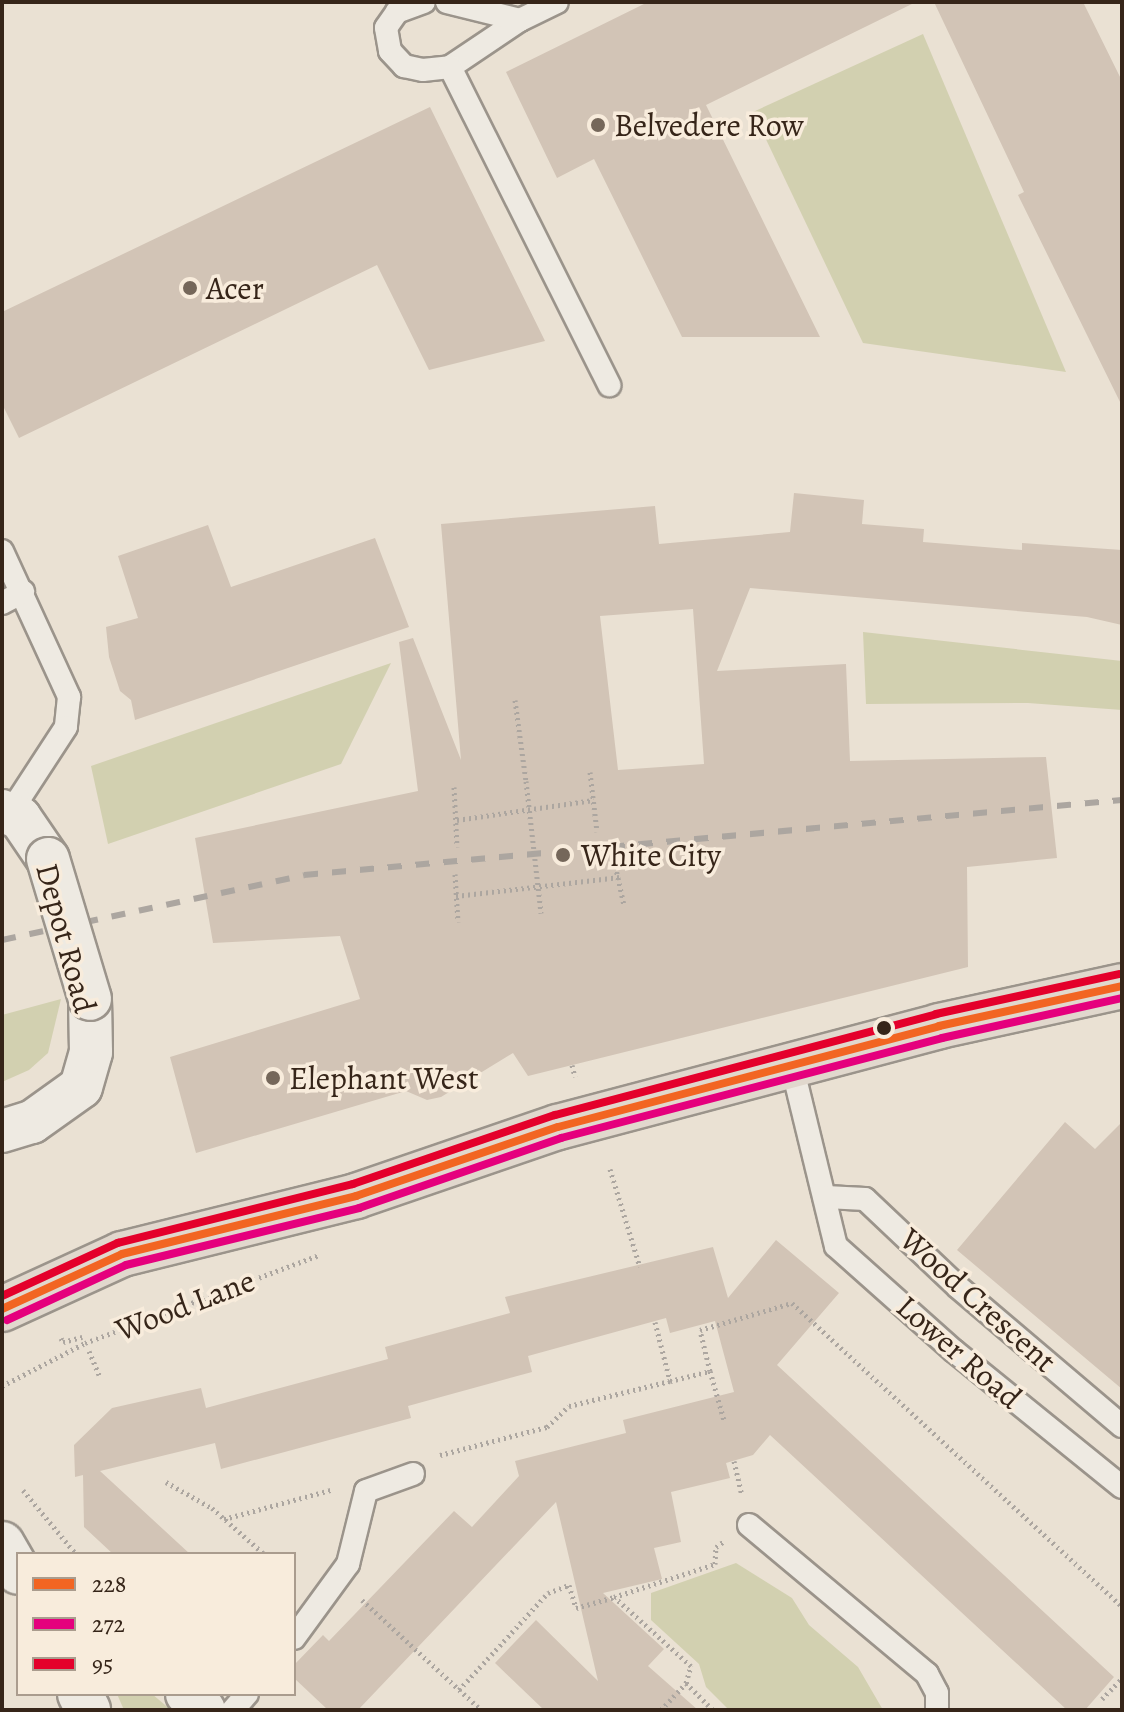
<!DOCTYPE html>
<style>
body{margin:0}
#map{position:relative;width:1124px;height:1712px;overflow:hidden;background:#eae1d3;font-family:Alegreya,serif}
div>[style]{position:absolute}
.green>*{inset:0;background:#d2d0b0}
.building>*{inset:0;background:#d2c4b6}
.path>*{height:5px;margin-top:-2.5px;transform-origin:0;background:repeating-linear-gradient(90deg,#aca6a0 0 2px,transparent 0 6px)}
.roads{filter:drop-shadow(2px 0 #9b948b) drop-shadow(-2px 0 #9b948b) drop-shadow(0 2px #9b948b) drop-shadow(0 -2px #9b948b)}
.lane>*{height:22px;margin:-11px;padding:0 11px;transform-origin:11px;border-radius:11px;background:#eeeae2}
.street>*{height:42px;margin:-21px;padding:0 21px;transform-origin:21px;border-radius:21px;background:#eeeae2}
.secondary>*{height:44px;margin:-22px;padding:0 22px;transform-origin:22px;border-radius:22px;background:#eeeae2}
.primary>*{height:44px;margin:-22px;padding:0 22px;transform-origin:22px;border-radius:22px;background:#e1d8cd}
.rail>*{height:6px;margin-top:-3px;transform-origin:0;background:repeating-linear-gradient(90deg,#aca6a0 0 14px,transparent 0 28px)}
.path-bridge>*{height:5px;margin-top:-2.5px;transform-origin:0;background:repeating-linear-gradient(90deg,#aca6a0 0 2px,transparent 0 6px)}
.bridges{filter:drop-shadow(2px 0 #9b948b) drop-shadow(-2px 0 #9b948b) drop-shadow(0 2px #9b948b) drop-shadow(0 -2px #9b948b)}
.street-bridge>*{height:42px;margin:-21px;padding:0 21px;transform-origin:21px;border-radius:21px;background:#eeeae2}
.bus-1>*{height:8px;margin:-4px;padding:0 4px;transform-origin:4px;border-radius:4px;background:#f26522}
.bus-2>*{height:8px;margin:-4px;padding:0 4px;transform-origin:4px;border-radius:4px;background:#e5007d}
.bus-3>*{height:8px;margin:-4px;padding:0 4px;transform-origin:4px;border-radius:4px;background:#e4002b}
.dots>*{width:22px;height:22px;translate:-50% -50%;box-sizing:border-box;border:4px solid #f8ecdc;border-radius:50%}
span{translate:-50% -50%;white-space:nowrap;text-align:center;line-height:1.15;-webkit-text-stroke:7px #f8ecdc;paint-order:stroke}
.poi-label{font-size:32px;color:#362519}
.left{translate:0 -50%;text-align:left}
.street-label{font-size:32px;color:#362519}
.frame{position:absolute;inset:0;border:4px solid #362519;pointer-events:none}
.legend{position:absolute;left:16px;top:1552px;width:280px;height:144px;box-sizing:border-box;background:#f8ecdc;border:2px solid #aa9c8e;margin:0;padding:10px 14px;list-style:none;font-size:24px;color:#362519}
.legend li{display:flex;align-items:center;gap:16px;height:40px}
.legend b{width:40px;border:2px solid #aa9c8e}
</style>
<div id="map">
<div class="green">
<i style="clip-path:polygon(923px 34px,1066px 372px,863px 343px,753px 112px)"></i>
<i style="clip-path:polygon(863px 632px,1122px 661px,1122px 710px,1028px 703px,866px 704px)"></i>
<i style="clip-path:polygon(391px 663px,341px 764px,108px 844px,91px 766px)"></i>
<i style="clip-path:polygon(61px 999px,48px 1053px,29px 1070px,2px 1082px,2px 1015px)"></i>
<i style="clip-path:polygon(736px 1563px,792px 1598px,809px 1625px,858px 1667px,883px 1710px,729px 1710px,706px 1687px,699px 1664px,651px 1620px,651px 1593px)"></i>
<i style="clip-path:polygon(117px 1694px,152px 1694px,171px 1710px,124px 1710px)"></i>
</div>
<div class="building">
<i style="clip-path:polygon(648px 2px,916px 2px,706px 105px,820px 337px,682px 337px,594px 159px,557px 178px,506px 72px)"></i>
<i style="clip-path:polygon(934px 2px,1083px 2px,1122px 81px,1122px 406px,1018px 195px,1024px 192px)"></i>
<i style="clip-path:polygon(430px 107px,545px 341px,429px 370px,377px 265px,19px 438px,2px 404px,2px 312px)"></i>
<i style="clip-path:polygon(evenodd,794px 493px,864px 500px,862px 524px,924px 529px,923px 542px,1022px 550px,1022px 543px,1122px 550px,1122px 625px,1087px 617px,750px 588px,717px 671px,846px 664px,850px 761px,1046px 757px,1057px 858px,967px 867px,968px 967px,528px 1076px,513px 1053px,441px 1097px,427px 1100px,406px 1091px,196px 1153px,170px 1057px,360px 999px,340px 936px,213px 943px,195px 838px,418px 791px,399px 642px,413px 638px,461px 760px,441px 524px,655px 506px,659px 544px,790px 532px,794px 493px,693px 609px,704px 764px,618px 770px,600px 616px,693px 609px)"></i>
<i style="clip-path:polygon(208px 525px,231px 587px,375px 538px,409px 627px,135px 720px,131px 700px,120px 691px,109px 657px,106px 627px,138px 618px,118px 556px)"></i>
<i style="clip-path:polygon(1065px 1122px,1095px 1149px,1122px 1122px,1122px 1389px,957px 1250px)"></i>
<i style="clip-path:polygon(776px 1240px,839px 1293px,777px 1365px,1114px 1677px,1085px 1710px,1067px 1710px,770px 1435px,753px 1455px,726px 1463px,730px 1478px,671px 1492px,681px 1542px,654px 1548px,662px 1579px,603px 1593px,664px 1649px,648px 1666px,698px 1710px,544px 1710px,495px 1663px,536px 1620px,598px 1681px,556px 1502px,358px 1710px,328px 1710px,294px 1678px,294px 1665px,323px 1635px,329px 1641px,454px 1511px,472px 1527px,519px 1476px,515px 1461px,626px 1433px,623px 1420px,734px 1392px,715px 1321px,670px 1333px,666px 1318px,528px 1356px,532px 1372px,408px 1406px,411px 1418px,221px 1469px,215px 1443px,100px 1471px,190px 1554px,113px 1554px,84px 1527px,83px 1475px,75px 1477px,74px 1445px,112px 1408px,201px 1388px,206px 1408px,388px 1359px,385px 1347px,510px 1313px,505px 1297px,713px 1247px,728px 1298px)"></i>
</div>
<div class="path">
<i style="left:515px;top:700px;width:82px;rotate:82.3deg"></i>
<i style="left:590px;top:772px;width:60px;rotate:83.3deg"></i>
<i style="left:454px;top:787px;width:60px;rotate:87.1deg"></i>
<i style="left:457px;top:820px;width:138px;rotate:-8.3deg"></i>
<i style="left:614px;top:860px;width:46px;rotate:77.5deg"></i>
<i style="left:455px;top:874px;width:48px;rotate:86.4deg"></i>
<i style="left:456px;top:896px;width:165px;rotate:-6.6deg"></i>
<i style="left:572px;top:1065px;width:12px;rotate:76deg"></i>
<i style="left:610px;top:1169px;width:102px;rotate:73deg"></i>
<i style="left:655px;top:1322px;width:61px;rotate:75.7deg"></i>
<i style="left:670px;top:1381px;width:41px;rotate:-14deg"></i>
<i style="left:710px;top:1371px;width:51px;rotate:74.1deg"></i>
<i style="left:61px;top:1338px;width:4px;rotate:63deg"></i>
<i style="left:63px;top:1342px;width:20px;rotate:-15deg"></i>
<i style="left:89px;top:1351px;width:26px;rotate:67deg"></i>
<i style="left:710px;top:1371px;width:42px;rotate:-103.7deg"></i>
<i style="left:700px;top:1330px;width:96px;rotate:-16.4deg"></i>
<i style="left:792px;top:1303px;width:448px;rotate:42.6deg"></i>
<i style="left:2px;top:1386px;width:93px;rotate:-27.4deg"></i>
<i style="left:85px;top:1343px;width:250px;rotate:-20.6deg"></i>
<i style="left:440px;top:1455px;width:111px;rotate:-14.7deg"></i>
<i style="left:547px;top:1427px;width:30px;rotate:-44deg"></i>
<i style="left:569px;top:1406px;width:104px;rotate:-13.9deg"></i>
<i style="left:734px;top:1461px;width:35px;rotate:77deg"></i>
<i style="left:166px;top:1482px;width:53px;rotate:29.5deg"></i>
<i style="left:212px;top:1508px;width:69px;rotate:41.5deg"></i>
<i style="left:23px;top:1490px;width:83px;rotate:50.4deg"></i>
<i style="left:224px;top:1519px;width:111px;rotate:-15.2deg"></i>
<i style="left:362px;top:1600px;width:162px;rotate:42.7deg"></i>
<i style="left:686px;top:1683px;width:38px;rotate:45deg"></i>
<i style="left:459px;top:1690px;width:132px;rotate:-47.5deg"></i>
<i style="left:548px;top:1593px;width:22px;rotate:-21deg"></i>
<i style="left:569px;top:1585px;width:24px;rotate:73deg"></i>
<i style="left:576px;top:1608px;width:40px;rotate:-16deg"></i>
<i style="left:1102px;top:1699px;width:29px;rotate:-46deg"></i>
<i style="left:661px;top:1710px;width:37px;rotate:-47deg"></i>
<i style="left:686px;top:1683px;width:18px;rotate:-74deg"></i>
<i style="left:691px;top:1666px;width:103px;rotate:-138.1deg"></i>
<i style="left:614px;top:1597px;width:106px;rotate:-18.1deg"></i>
<i style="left:715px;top:1564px;width:17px;rotate:-87deg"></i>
<i style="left:716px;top:1547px;width:9px;rotate:-36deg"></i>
</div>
<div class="roads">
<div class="lane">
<i style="left:424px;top:2px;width:29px;rotate:160deg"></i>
<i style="left:397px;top:12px;width:19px;rotate:125deg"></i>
<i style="left:386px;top:28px;width:23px;rotate:80deg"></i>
<i style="left:390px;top:51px;width:21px;rotate:47deg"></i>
<i style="left:404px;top:66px;width:19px;rotate:12deg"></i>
<i style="left:423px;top:70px;width:27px;rotate:-6deg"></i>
<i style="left:450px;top:67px;width:84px;rotate:-33.9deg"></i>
<i style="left:520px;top:20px;width:41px;rotate:-25.9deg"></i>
<i style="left:447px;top:2px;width:75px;rotate:13.9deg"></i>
<i style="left:450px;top:67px;width:356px;rotate:63.4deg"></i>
<i style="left:2px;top:551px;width:161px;rotate:65.3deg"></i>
<i style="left:69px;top:697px;width:30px;rotate:96deg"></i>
<i style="left:66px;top:727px;width:86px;rotate:123.1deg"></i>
<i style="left:19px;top:799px;width:19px;rotate:87deg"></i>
<i style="left:2px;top:603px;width:24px;rotate:-28deg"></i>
<i style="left:792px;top:1066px;width:185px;rotate:76.3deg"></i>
<i style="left:836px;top:1246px;width:158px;rotate:41.7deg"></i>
<i style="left:954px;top:1351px;width:216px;rotate:39deg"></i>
<i style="left:826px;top:1197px;width:39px;rotate:3deg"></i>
<i style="left:865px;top:1199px;width:128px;rotate:43.4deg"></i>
<i style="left:958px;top:1287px;width:215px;rotate:40.3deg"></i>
<i style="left:749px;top:1525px;width:232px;rotate:39.9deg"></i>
<i style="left:927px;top:1674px;width:21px;rotate:62deg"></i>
<i style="left:937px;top:1693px;width:17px;rotate:90deg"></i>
<i style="left:294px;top:1638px;width:92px;rotate:-53.9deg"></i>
<i style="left:348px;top:1564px;width:75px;rotate:-76.1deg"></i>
<i style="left:366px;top:1491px;width:50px;rotate:-19.9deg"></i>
<i style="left:233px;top:1710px;width:21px;rotate:-49deg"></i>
</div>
<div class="street">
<i style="left:2px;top:811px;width:19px;rotate:21deg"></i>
<i style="left:20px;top:818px;width:50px;rotate:55.7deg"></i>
<i style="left:2px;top:1131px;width:31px;rotate:-17deg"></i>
<i style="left:32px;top:1122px;width:60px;rotate:-35.5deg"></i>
<i style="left:81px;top:1087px;width:36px;rotate:-74deg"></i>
<i style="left:91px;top:1052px;width:53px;rotate:-91.1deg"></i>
<i style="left:187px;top:1694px;width:23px;rotate:43deg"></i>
</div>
<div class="secondary">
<i style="left:2px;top:1544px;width:32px;rotate:60deg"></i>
<i style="left:80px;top:1694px;width:18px;rotate:63deg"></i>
</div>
<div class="primary">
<i style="left:2px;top:1309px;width:132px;rotate:-24.6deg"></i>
<i style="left:122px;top:1254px;width:241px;rotate:-13.9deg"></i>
<i style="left:356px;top:1196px;width:213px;rotate:-18.9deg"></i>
<i style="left:558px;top:1127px;width:394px;rotate:-14.8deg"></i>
<i style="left:939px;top:1026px;width:187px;rotate:-12.3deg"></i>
</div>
</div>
<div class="rail">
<i style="left:2px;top:940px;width:309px;rotate:-12.1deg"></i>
<i style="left:304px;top:875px;width:821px;rotate:-5.24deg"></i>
</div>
<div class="path-bridge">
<i style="left:526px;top:781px;width:133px;rotate:83.5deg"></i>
</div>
<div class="bridges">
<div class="street-bridge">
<i style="left:48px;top:859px;width:146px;rotate:73.3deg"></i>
</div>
</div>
<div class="bus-1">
<i style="left:2px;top:1309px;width:132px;rotate:-24.6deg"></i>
<i style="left:122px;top:1254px;width:241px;rotate:-13.9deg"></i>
<i style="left:356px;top:1196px;width:213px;rotate:-18.9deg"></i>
<i style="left:558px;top:1127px;width:394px;rotate:-14.8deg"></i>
<i style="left:939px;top:1026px;width:187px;rotate:-12.3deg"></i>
</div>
<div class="bus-2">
<i style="left:7px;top:1320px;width:131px;rotate:-24.8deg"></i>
<i style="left:126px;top:1265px;width:240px;rotate:-13.7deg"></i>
<i style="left:359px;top:1208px;width:214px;rotate:-19.1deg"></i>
<i style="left:561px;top:1138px;width:394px;rotate:-14.7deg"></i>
<i style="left:942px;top:1038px;width:184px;rotate:-12.5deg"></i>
</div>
<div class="bus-3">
<i style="left:2px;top:1296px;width:128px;rotate:-24.6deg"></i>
<i style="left:118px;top:1243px;width:242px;rotate:-14.1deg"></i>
<i style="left:353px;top:1184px;width:213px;rotate:-18.9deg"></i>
<i style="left:555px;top:1115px;width:394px;rotate:-14.8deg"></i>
<i style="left:936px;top:1014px;width:187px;rotate:-12.3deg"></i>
</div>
<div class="dots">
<i style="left:598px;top:125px;background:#75675a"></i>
<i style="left:190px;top:288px;background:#75675a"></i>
<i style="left:563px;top:855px;background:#75675a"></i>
<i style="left:884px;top:1028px;background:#362519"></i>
<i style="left:273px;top:1078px;background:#75675a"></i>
</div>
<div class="poi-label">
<span class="left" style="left:614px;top:125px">Belvedere Row</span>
<span class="left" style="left:206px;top:288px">Acer</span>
<span class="left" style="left:581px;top:855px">White City</span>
<span class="left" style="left:289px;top:1078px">Elephant West</span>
</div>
<div class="street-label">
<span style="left:66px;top:938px;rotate:75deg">Depot Road</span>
<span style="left:978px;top:1300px;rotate:42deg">Wood Crescent</span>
<span style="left:185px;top:1305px;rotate:-21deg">Wood Lane</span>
<span style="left:959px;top:1352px;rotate:41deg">Lower Road</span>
</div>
<div class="frame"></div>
<ul class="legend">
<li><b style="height:10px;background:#f26522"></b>228</li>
<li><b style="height:10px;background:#e5007d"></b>272</li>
<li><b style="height:10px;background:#e4002b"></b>95</li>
</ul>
</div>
